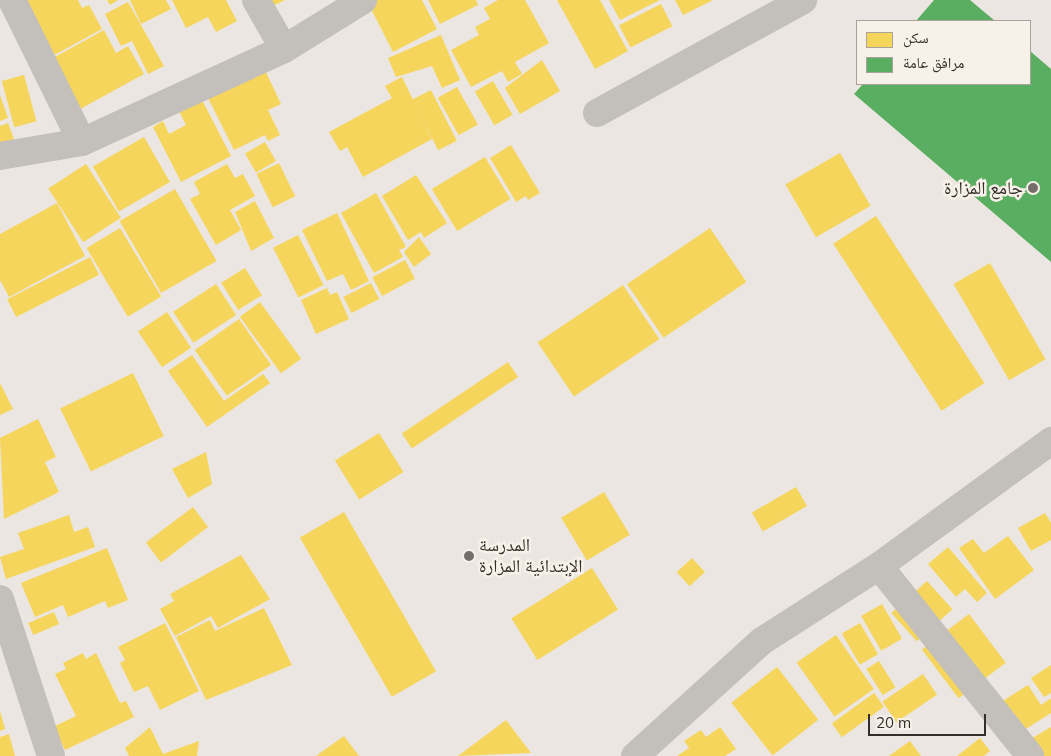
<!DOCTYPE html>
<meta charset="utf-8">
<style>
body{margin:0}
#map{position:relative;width:1051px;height:756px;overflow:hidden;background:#ebe6e1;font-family:Mulish,"Noto Naskh Arabic",sans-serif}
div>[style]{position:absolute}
.homes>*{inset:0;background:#f6d55c;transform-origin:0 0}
.public>*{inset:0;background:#5aae61}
.minor>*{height:28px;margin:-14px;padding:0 14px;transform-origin:14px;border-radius:14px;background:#c3bfba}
.dots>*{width:14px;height:14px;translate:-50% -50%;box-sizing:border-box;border:2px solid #f7f1e9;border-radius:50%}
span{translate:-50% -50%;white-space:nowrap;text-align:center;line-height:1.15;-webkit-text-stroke:5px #f7f1e9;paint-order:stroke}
.poi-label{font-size:18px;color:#342d29}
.right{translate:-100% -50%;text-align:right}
.left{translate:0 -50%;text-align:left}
.legend{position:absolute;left:856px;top:20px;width:175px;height:65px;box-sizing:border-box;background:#f7f1e9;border:1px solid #a9a39c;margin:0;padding:6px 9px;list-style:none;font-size:15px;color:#342d29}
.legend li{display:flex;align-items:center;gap:10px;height:25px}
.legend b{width:25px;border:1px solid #a9a39c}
.scale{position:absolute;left:868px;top:714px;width:118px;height:22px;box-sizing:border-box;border:2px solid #342d29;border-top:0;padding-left:6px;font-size:15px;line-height:18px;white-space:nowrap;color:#342d29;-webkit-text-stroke:4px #f7f1e9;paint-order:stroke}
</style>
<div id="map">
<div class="homes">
<i style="clip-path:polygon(24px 0,78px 0,82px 8px,89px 5px,102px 29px,49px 58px)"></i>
<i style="clip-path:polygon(107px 0,118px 0,110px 5px)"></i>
<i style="clip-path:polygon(130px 0,166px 0,171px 9px,141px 24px)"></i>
<i style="clip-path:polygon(172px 0,226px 0,237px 21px,216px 32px,208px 17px,186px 28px)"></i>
<i style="clip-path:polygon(262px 0,285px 0,267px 9px)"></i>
<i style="clip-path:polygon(377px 0,422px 0,437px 29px,393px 52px,369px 5px)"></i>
<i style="clip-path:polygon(428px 0,476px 0,478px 5px,440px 24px)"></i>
<i style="clip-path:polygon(498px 0,525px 0,549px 43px,515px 62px,522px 74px,508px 82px,502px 71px,471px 87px,451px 50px,479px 35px,475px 27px,490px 19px,484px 8px)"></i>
<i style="clip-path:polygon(557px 0,600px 0,628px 51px,595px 69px)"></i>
<i style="clip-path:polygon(609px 0,660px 0,620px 20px)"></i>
<i style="clip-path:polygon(675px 0,713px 0,683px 15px)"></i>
<i style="clip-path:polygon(128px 2px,164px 66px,148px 74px,132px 41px,121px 46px,105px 14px)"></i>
<i style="left:661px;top:4px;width:25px;height:47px;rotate:63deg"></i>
<i style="clip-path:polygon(104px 30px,116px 53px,128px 46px,144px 74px,73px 113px,53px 58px)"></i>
<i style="clip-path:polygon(441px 35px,460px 80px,442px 88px,432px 66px,396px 77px,388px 58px)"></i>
<i style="clip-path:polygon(542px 60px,560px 91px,520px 114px,505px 88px)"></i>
<i style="clip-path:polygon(264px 68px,281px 104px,268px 110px,280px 135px,268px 141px,265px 135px,234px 150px,205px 92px)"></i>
<i style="left:24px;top:75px;width:48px;height:23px;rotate:75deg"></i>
<i style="clip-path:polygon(402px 77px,432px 139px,363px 177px,347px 147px,340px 151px,329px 132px,392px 98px,385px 86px)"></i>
<i style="left:493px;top:81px;width:39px;height:21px;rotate:60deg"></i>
<i style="left:457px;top:87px;width:43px;height:22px;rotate:61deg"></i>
<i style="left:431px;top:90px;width:57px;height:21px;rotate:63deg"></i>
<i style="clip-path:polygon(0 95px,8px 118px,0 121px)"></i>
<i style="clip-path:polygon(200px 96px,231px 156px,181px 182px,153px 127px,163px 121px,169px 134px,186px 125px,177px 107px)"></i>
<i style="clip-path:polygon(8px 123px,14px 139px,0 144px,0 126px)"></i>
<i style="left:144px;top:137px;width:52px;height:59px;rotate:60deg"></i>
<i style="left:265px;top:142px;width:22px;height:23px;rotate:60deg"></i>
<i style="clip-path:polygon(511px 145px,540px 193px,528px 200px,526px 196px,516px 202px,490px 158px)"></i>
<i style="left:840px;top:153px;width:61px;height:63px;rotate:60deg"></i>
<i style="left:485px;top:157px;width:49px;height:62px;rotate:59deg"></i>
<i style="left:279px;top:163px;width:37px;height:25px;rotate:64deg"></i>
<i style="left:86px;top:164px;width:64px;height:45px;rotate:57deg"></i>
<i style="clip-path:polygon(227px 164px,235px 178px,243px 174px,255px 196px,230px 210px,241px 230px,216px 245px,190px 199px,200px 194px,194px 182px)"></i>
<i style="clip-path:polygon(416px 175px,447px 223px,424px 238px,421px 232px,408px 240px,382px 196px)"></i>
<i style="left:175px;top:189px;width:83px;height:64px;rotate:60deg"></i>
<i style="clip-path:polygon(376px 193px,406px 247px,399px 250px,403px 257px,374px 273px,341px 213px)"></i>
<i style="clip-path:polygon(255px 201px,274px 238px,251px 251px,235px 212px)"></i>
<i style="clip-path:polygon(57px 203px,85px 256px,9px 297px,0 280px,0 234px)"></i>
<i style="clip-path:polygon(337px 213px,369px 281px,351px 290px,343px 274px,327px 281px,302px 230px)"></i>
<i style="left:876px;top:216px;width:199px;height:51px;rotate:57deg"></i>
<i style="left:120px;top:228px;width:80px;height:39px;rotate:59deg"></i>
<i style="left:710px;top:228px;width:65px;height:100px;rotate:56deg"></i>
<i style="left:298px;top:235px;width:56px;height:28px;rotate:63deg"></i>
<i style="clip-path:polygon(419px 237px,431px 254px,414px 267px,404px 252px)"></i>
<i style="left:90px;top:257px;width:20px;height:93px;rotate:63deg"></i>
<i style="left:405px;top:260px;width:21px;height:37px;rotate:62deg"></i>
<i style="left:990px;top:263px;width:111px;height:42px;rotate:60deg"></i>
<i style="left:245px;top:268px;width:32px;height:28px;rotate:58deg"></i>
<i style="left:371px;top:283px;width:18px;height:31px;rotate:63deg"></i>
<i style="left:216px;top:284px;width:37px;height:51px;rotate:57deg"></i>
<i style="left:623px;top:285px;width:65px;height:103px;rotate:56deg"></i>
<i style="clip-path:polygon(327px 288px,330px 295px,337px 292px,349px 319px,316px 334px,301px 300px)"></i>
<i style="left:260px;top:302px;width:70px;height:25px;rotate:54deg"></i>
<i style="left:167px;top:312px;width:43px;height:35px;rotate:56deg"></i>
<i style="left:239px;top:319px;width:56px;height:54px;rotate:55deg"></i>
<i style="clip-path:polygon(192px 355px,224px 401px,263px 374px,270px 383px,207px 427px,168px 371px)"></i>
<i style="left:508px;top:362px;width:18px;height:128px;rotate:56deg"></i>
<i style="left:133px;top:373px;width:70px;height:81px;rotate:64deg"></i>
<i style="clip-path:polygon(0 383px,13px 409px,0 415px)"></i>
<i style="clip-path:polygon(38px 419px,56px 457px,45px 462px,59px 492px,4px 519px,0 438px)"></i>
<i style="left:379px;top:433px;width:46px;height:52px;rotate:58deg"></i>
<i style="clip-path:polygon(206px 452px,212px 484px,188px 498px,172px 469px)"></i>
<i style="left:796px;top:487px;width:22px;height:51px;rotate:60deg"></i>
<i style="left:604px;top:492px;width:50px;height:50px;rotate:59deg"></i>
<i style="left:193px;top:507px;width:25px;height:59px;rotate:53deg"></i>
<i style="left:344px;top:512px;width:184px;height:51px;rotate:60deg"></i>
<i style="clip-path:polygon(1045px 513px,1051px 523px,1051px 540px,1031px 551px,1018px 528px)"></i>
<i style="clip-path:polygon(69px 515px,74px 532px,88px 527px,95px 547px,6px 579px,0 557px,24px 549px,18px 533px)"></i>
<i style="clip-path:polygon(1008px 536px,1034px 570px,995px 599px,959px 548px,973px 539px,984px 553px)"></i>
<i style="clip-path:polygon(948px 547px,987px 593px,977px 602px,965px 589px,956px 597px,928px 564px)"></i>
<i style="clip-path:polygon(107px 548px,128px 600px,108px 608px,105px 601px,68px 617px,63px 605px,35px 617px,21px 583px)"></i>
<i style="clip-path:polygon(241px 555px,270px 599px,218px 628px,211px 616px,175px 636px,160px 609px,174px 601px,170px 594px)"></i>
<i style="left:692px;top:558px;width:19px;height:21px;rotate:47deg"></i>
<i style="left:592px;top:568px;width:49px;height:95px;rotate:58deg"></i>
<i style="left:927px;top:581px;width:38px;height:48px;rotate:48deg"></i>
<i style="left:882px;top:604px;width:40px;height:24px;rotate:60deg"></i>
<i style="clip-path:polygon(264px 608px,292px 665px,206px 700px,176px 637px,210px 620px,215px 631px)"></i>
<i style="left:54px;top:612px;width:13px;height:28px;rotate:67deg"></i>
<i style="left:969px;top:614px;width:61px;height:59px;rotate:53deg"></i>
<i style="clip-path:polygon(165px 623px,199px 691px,160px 710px,148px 686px,134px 692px,120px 663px,125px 660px,118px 647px)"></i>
<i style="left:860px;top:623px;width:36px;height:21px;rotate:60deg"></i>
<i style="left:836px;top:635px;width:66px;height:48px;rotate:55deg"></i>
<i style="clip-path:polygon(83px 653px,86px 659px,96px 653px,120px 703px,126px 701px,134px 717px,65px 750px,53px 727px,76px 716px,55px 674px,66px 669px,63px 663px)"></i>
<i style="left:879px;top:661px;width:31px;height:15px;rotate:58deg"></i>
<i style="clip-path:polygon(1051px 665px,1051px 693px,1044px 697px,1031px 678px)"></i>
<i style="left:777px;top:667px;width:67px;height:58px;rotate:52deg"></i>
<i style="left:923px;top:674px;width:25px;height:49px;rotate:56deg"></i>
<i style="clip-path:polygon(1028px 685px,1041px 705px,1051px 698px,1051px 713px,1007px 741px,987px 711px)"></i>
<i style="left:874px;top:693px;width:17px;height:52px;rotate:54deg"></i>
<i style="clip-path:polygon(0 711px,5px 729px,0 731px)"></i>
<i style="clip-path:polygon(506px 720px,531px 753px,458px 756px)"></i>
<i style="clip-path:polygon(150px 727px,163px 754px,199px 741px,197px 756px,129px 756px,125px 748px)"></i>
<i style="clip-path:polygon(720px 727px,736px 749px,725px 756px,677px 756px,689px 748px,684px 741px,701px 730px,706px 737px)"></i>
<i style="clip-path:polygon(1051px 727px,1051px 756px,1023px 756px,1017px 747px)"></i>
<i style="clip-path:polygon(9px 734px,15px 756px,0 756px,0 737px)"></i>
<i style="clip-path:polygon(344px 736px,359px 756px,316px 756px)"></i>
<i style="clip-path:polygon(980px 738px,990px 751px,984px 756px,957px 756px)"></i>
<i style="clip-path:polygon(910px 741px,921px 756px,889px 756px)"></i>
</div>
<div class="public">
<i style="clip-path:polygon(934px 0,970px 0,995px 21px,916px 21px)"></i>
<i style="clip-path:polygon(1030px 51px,1051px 69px,1051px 262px,854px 94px,863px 84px,1030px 84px)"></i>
</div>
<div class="minor">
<i style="left:12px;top:0;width:158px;rotate:63.8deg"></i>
<i style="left:256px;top:0;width:56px;rotate:60.3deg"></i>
<i style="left:597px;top:113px;width:235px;rotate:-28.7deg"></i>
<i style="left:0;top:156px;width:83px;rotate:-9.7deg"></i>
<i style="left:82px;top:142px;width:222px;rotate:-24.7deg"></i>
<i style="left:284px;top:49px;width:93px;rotate:-31.8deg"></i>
<i style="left:879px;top:566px;width:243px;rotate:51.5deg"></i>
<i style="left:0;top:599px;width:165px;rotate:72deg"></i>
<i style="left:635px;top:756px;width:171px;rotate:-42.2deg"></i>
<i style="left:762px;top:641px;width:139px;rotate:-32.7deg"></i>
<i style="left:879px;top:566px;width:213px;rotate:-36deg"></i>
</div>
<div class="dots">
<i style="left:1033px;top:188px;background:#746e69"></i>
<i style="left:469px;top:556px;background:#746e69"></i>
</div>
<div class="poi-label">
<span class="right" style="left:1023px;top:188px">جامع المزارة</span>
<span class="left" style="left:479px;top:556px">المدرسة<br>الإبتدائية المزارة</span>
</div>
<ul class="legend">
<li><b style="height:14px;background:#f6d55c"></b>سكن</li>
<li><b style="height:14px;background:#5aae61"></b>مرافق عامة</li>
</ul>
<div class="scale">20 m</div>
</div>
